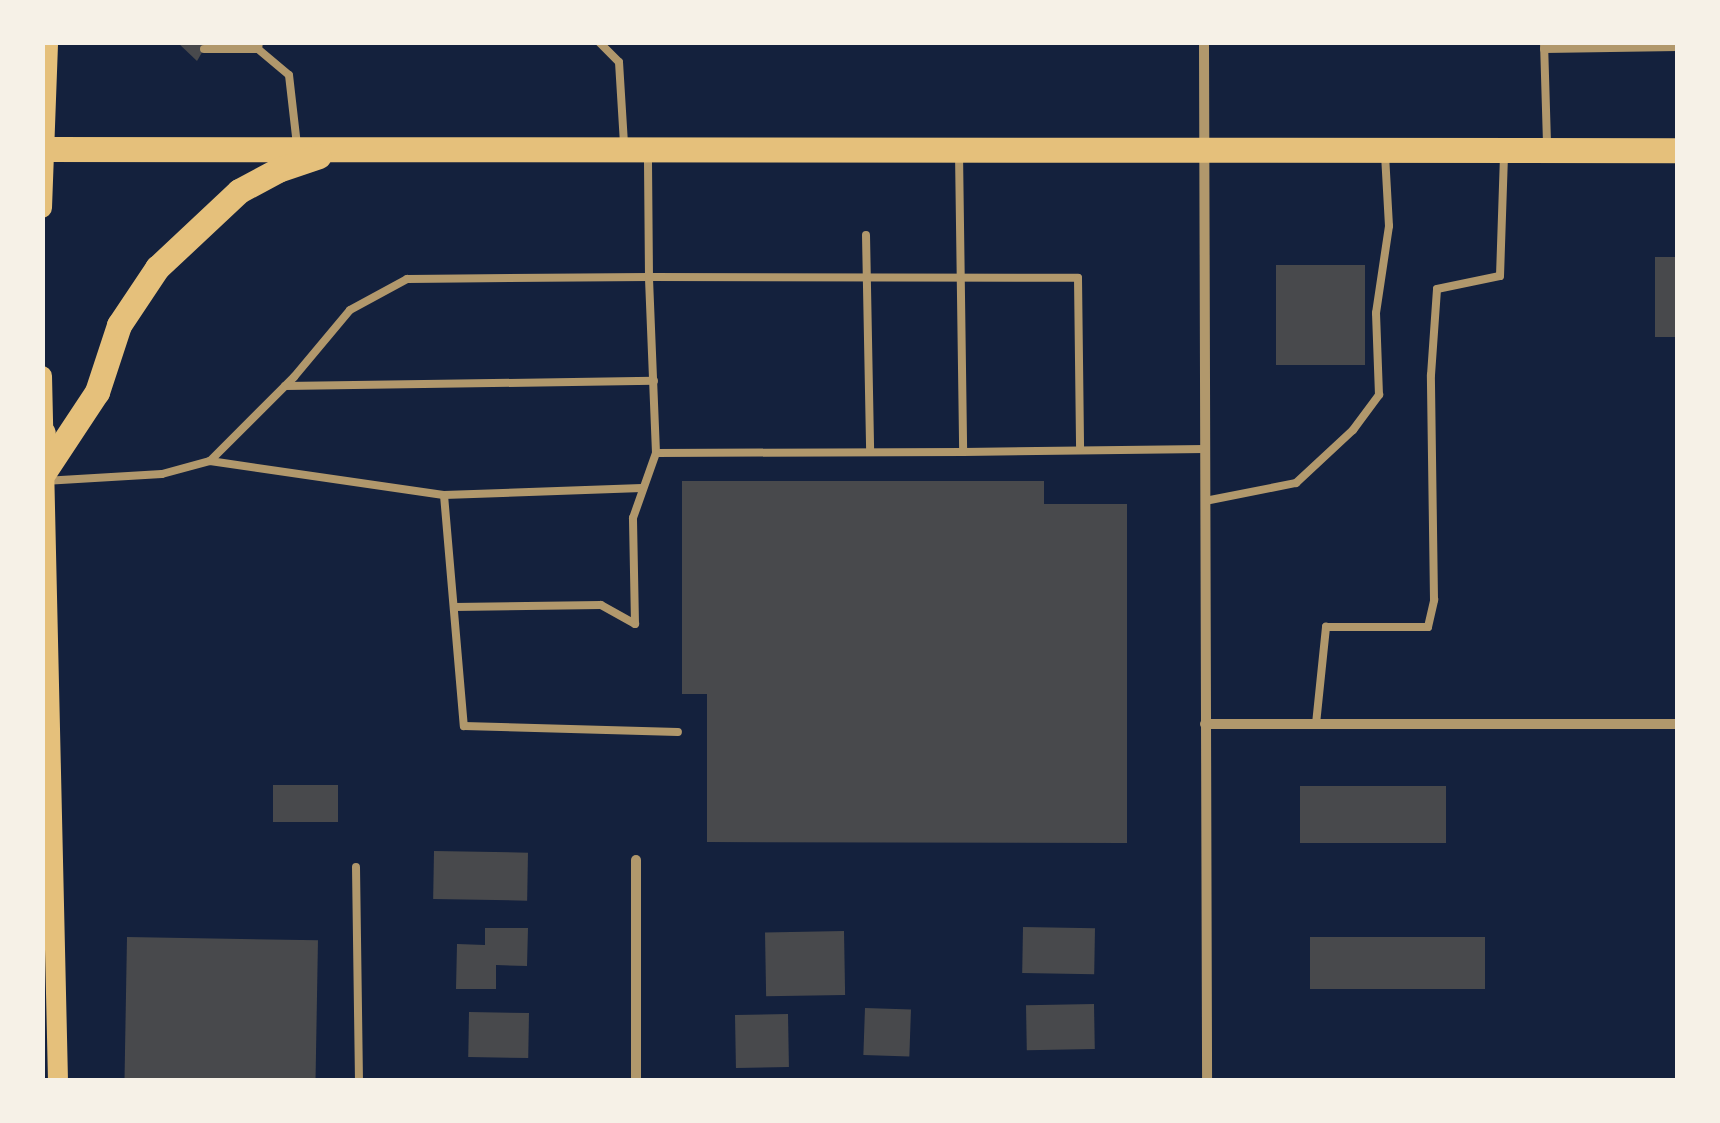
<!DOCTYPE html>
<style>
body{margin:0}
#map{position:relative;width:1720px;height:1123px;overflow:hidden;background:#14213d;font-family:Arial,sans-serif}
div>[style]{position:absolute}
.building>*{inset:0;background:#48494c;transform-origin:0 0}
.service>*{height:8px;margin:-4px;padding:0 4px;transform-origin:4px;border-radius:4px;background:#b1986c}
.minor>*{height:10px;margin:-5px;padding:0 5px;transform-origin:5px;border-radius:5px;background:#b1986c}
.secondary>*{height:20px;margin:-10px;padding:0 10px;transform-origin:10px;border-radius:10px;background:#e5c07b}
.primary>*{height:25px;margin:-12.5px;padding:0 12.5px;transform-origin:12.5px;border-radius:12.5px;background:#e5c07b}
span{translate:-50% -50%;white-space:nowrap;text-align:center;line-height:1.15;-webkit-text-stroke:9px #f6f1e7;paint-order:stroke}
.frame{position:absolute;inset:0;border:45px solid #f6f1e7;pointer-events:none}
</style>
<div id="map">
<div class="building">
<i style="clip-path:polygon(177px 42px,208px 42px,197px 61px)"></i>
<i style="left:1678px;top:257px;width:80px;height:23px;rotate:90deg"></i>
<i style="left:1276px;top:265px;width:89px;height:100px"></i>
<i style="clip-path:polygon(682px 481px,1044px 481px,1044px 504px,1127px 504px,1127px 843px,707px 842px,707px 694px,682px 694px)"></i>
<i style="left:338px;top:785px;width:37px;height:65px;rotate:90deg"></i>
<i style="left:1300px;top:786px;width:146px;height:57px"></i>
<i style="left:434px;top:851px;width:94px;height:48px;rotate:1deg"></i>
<i style="left:1023px;top:927px;width:72px;height:46px;rotate:1deg"></i>
<i style="clip-path:polygon(485px 928px,528px 928px,527px 966px,496px 965px,496px 989px,456px 989px,457px 944px,485px 945px)"></i>
<i style="left:844px;top:931px;width:64px;height:79px;rotate:89deg"></i>
<i style="left:127px;top:937px;width:191px;height:143px;rotate:1deg"></i>
<i style="left:1310px;top:937px;width:175px;height:52px"></i>
<i style="left:1094px;top:1004px;width:45px;height:68px;rotate:89deg"></i>
<i style="left:865px;top:1008px;width:46px;height:47px;rotate:2deg"></i>
<i style="left:469px;top:1012px;width:60px;height:45px;rotate:1deg"></i>
<i style="left:788px;top:1014px;width:53px;height:53px;rotate:89deg"></i>
</div>
<div class="service">
<i style="left:259px;top:42px;width:7px;rotate:98deg"></i>
<i style="left:258px;top:49px;width:40px;rotate:40deg"></i>
<i style="left:289px;top:75px;width:70px;rotate:83.5deg"></i>
<i style="left:599px;top:42px;width:28px;rotate:45deg"></i>
<i style="left:619px;top:62px;width:82px;rotate:86.5deg"></i>
<i style="left:1544px;top:42px;width:101px;rotate:88.3deg"></i>
<i style="left:204px;top:49px;width:54px"></i>
<i style="left:1544px;top:49px;width:134px;rotate:-0.9deg"></i>
<i style="left:959px;top:153px;width:299px;rotate:89.2deg"></i>
<i style="left:963px;top:452px;width:242px;rotate:-0.7deg"></i>
<i style="left:866px;top:235px;width:217px;rotate:88.9deg"></i>
<i style="left:285px;top:386px;width:369px;rotate:-0.8deg"></i>
<i style="left:656px;top:453px;width:307px;rotate:-0.2deg"></i>
<i style="left:210px;top:461px;width:236px;rotate:8.3deg"></i>
<i style="left:444px;top:495px;width:198px;rotate:-2deg"></i>
<i style="left:44px;top:481px;width:118px;rotate:-3.4deg"></i>
<i style="left:162px;top:474px;width:50px;rotate:-15.2deg"></i>
<i style="left:210px;top:461px;width:119px;rotate:-45deg"></i>
<i style="left:294px;top:377px;width:87px;rotate:-50.1deg"></i>
<i style="left:350px;top:310px;width:65px;rotate:-28.5deg"></i>
<i style="left:407px;top:279px;width:242px;rotate:-0.5deg"></i>
<i style="left:649px;top:277px;width:124px;rotate:-90.5deg"></i>
<i style="left:444px;top:495px;width:232px;rotate:85.1deg"></i>
<i style="left:464px;top:726px;width:214px;rotate:1.6deg"></i>
<i style="left:1205px;top:501px;width:93px;rotate:-11.2deg"></i>
<i style="left:1296px;top:483px;width:78px;rotate:-42.9deg"></i>
<i style="left:1353px;top:430px;width:44px;rotate:-53.4deg"></i>
<i style="left:1379px;top:395px;width:82px;rotate:-92.1deg"></i>
<i style="left:1376px;top:313px;width:88px;rotate:-81.5deg"></i>
<i style="left:1389px;top:226px;width:71px;rotate:-93.2deg"></i>
<i style="left:454px;top:607px;width:147px;rotate:-0.8deg"></i>
<i style="left:601px;top:605px;width:39px;rotate:29deg"></i>
<i style="left:635px;top:624px;width:106px;rotate:-91.1deg"></i>
<i style="left:633px;top:518px;width:69px;rotate:-70.5deg"></i>
<i style="left:656px;top:453px;width:176px;rotate:-92.3deg"></i>
<i style="left:649px;top:277px;width:429px;rotate:0.1deg"></i>
<i style="left:1078px;top:278px;width:172px;rotate:89.3deg"></i>
<i style="left:1316px;top:724px;width:98px;rotate:-84.1deg"></i>
<i style="left:1326px;top:627px;width:102px"></i>
<i style="left:1428px;top:627px;width:28px;rotate:-77deg"></i>
<i style="left:1434px;top:600px;width:225px;rotate:-90.8deg"></i>
<i style="left:1431px;top:375px;width:86px;rotate:-86deg"></i>
<i style="left:1437px;top:289px;width:64px;rotate:-11.7deg"></i>
<i style="left:1500px;top:276px;width:123px;rotate:-88.1deg"></i>
<i style="left:356px;top:867px;width:213px;rotate:89.2deg"></i>
</div>
<div class="minor">
<i style="left:1204px;top:42px;width:1038px;rotate:89.83deg"></i>
<i style="left:1205px;top:724px;width:473px"></i>
<i style="left:636px;top:1080px;width:220px;rotate:-90deg"></i>
</div>
<div class="secondary">
<i style="left:42px;top:208px;width:166px;rotate:-87.9deg"></i>
<i style="left:42px;top:376px;width:704px;rotate:88.7deg"></i>
</div>
<div class="primary">
<i style="left:42px;top:149px;width:1636px;rotate:0.04deg"></i>
<i style="left:42px;top:432px;width:1px;rotate:45deg"></i>
<i style="left:44px;top:472px;width:96px;rotate:-56.5deg"></i>
<i style="left:97px;top:392px;width:71px;rotate:-71.8deg"></i>
<i style="left:119px;top:325px;width:69px;rotate:-56.3deg"></i>
<i style="left:157px;top:268px;width:112px;rotate:-43.2deg"></i>
<i style="left:239px;top:191px;width:44px;rotate:-28.3deg"></i>
<i style="left:278px;top:170px;width:43px;rotate:-18.9deg"></i>
</div>
<div class="frame"></div>
</div>
